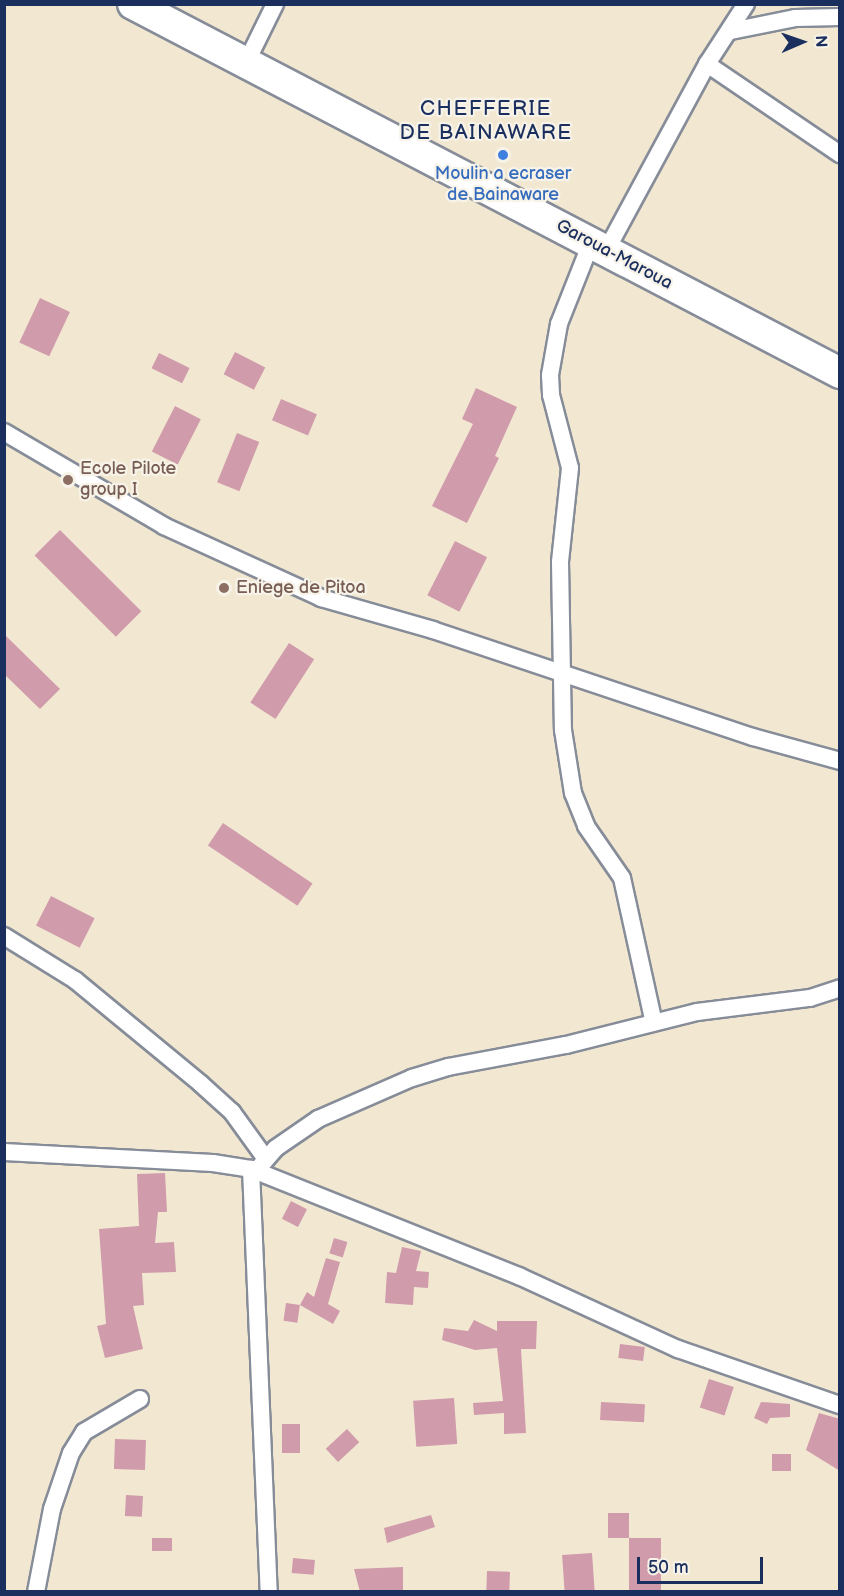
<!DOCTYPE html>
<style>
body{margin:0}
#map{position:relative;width:844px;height:1596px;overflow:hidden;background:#f2e8d2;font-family:"Balsamiq Sans",sans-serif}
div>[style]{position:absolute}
.building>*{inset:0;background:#d09bab;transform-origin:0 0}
.roads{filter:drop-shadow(2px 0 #868c98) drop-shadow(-2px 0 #868c98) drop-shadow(0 2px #868c98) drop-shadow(0 -2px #868c98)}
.street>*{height:16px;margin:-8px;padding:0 8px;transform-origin:8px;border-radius:8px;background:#fff}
.highway>*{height:30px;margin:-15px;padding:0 15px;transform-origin:15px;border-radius:15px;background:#fff}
.dots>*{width:16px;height:16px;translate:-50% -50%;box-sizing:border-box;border:3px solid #f7f3e8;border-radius:50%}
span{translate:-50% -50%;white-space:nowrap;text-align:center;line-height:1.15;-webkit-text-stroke:4.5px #f7f3e8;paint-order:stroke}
.shop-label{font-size:18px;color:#366cbe}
.street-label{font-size:18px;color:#1b2f5e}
.education-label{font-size:18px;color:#785e54}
.left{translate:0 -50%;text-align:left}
.quarter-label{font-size:21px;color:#1b2f5e;letter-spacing:1.5px}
.frame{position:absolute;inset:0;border:6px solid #1b2f5e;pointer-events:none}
.north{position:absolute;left:772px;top:12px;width:60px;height:60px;-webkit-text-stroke:4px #f7f3e8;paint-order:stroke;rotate:88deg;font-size:16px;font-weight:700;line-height:24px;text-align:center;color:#1b2f5e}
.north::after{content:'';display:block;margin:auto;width:21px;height:27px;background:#1b2f5e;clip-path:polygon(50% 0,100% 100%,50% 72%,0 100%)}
.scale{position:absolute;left:637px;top:1557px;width:126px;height:27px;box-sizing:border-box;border:3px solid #1b2f5e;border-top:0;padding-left:8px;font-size:18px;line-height:21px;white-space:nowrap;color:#1b2f5e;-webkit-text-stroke:4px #f7f3e8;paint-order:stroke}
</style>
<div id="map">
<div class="building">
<i style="left:40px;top:298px;width:33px;height:49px;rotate:25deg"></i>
<i style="left:235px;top:352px;width:34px;height:25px;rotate:27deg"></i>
<i style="left:159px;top:353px;width:34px;height:17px;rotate:26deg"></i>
<i style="clip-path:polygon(476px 388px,517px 407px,495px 456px,499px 458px,467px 523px,432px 506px,473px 424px,462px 419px)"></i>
<i style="left:281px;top:399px;width:39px;height:23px;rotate:23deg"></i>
<i style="left:175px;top:406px;width:29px;height:51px;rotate:27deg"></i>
<i style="left:237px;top:433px;width:24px;height:53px;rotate:22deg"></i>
<i style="left:60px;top:530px;width:115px;height:36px;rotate:45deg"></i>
<i style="left:455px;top:541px;width:36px;height:61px;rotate:27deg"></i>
<i style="clip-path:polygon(4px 634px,60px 689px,40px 709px,4px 674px)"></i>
<i style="left:289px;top:643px;width:30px;height:71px;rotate:33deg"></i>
<i style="left:223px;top:823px;width:108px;height:27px;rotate:34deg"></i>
<i style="left:51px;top:896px;width:49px;height:33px;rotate:27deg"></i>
<i style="clip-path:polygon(165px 1173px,167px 1212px,158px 1212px,155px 1243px,174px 1242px,176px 1272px,142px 1273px,144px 1305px,133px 1306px,143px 1349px,105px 1358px,97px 1326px,106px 1324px,99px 1229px,139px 1226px,137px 1174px)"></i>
<i style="left:291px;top:1201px;width:18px;height:20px;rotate:27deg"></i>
<i style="left:334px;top:1238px;width:14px;height:16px;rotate:17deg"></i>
<i style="clip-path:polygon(402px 1247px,421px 1251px,416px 1271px,429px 1272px,428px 1288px,414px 1287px,413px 1305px,385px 1303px,387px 1272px,396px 1273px)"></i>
<i style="clip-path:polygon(326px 1258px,340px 1262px,328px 1304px,340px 1311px,333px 1324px,300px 1305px,307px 1292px,314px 1297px)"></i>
<i style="left:286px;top:1303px;width:14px;height:18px;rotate:8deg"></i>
<i style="clip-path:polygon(474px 1320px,497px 1331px,497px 1321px,537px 1321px,536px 1349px,521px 1349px,526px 1433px,504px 1434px,504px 1413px,474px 1415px,473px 1403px,503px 1401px,497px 1348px,475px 1350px,442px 1340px,444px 1328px,468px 1331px)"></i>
<i style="left:620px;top:1344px;width:25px;height:14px;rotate:7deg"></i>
<i style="left:709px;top:1379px;width:26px;height:30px;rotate:18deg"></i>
<i style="left:454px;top:1398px;width:46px;height:41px;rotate:86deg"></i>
<i style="left:601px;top:1402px;width:44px;height:18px;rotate:3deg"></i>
<i style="clip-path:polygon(761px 1402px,790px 1404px,790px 1417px,770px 1418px,767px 1424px,754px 1418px)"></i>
<i style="clip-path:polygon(819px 1413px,840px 1419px,840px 1471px,806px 1450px)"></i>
<i style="left:282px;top:1424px;width:18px;height:29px"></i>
<i style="left:347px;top:1429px;width:18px;height:29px;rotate:47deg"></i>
<i style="left:115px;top:1439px;width:31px;height:30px;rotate:2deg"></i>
<i style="left:772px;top:1454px;width:19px;height:17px"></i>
<i style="left:126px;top:1495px;width:17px;height:21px;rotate:3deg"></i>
<i style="left:608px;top:1513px;width:21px;height:25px"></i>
<i style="clip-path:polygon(431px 1515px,435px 1527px,387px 1543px,384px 1528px)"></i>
<i style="left:152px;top:1538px;width:20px;height:13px"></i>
<i style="left:629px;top:1538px;width:32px;height:52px"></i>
<i style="left:592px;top:1553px;width:39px;height:30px;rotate:86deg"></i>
<i style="left:293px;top:1558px;width:22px;height:15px;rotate:5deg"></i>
<i style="clip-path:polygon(403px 1567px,403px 1592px,360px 1592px,354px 1569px)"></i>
<i style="left:487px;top:1571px;width:23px;height:21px;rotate:2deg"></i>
</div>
<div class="roads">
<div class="street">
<i style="left:731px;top:31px;width:65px;rotate:-11.5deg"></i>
<i style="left:795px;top:18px;width:45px;rotate:-1.3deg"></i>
<i style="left:246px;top:63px;width:66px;rotate:-63.8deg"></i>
<i style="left:707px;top:64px;width:161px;rotate:34.1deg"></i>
<i style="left:591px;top:243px;width:87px;rotate:111.6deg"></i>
<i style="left:559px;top:324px;width:52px;rotate:100deg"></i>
<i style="left:550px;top:375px;width:20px;rotate:87deg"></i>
<i style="left:551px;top:395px;width:75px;rotate:75.4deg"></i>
<i style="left:570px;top:468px;width:95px;rotate:96.1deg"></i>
<i style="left:560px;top:562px;width:168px;rotate:89deg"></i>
<i style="left:563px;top:730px;width:64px;rotate:81deg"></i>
<i style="left:573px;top:793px;width:35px;rotate:68deg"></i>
<i style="left:586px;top:826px;width:63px;rotate:55.3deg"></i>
<i style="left:622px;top:878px;width:148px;rotate:77.6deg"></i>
<i style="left:606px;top:251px;width:213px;rotate:-61.6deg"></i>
<i style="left:707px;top:64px;width:72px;rotate:-57deg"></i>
<i style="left:4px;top:432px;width:186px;rotate:30.4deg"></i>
<i style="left:164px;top:526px;width:173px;rotate:24.6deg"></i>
<i style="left:321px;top:598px;width:116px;rotate:15.9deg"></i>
<i style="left:433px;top:630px;width:337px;rotate:18.5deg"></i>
<i style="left:753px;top:737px;width:90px;rotate:15.4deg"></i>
<i style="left:4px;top:936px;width:84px;rotate:31.8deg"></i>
<i style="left:75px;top:980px;width:163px;rotate:39.5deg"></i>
<i style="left:201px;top:1084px;width:42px;rotate:42.1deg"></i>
<i style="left:232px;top:1112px;width:58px;rotate:54.1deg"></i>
<i style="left:4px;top:1152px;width:209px;rotate:3deg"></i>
<i style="left:213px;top:1163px;width:38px;rotate:9deg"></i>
<i style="left:251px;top:1169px;width:289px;rotate:21.8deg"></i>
<i style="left:519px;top:1276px;width:175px;rotate:24.7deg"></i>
<i style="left:678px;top:1349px;width:171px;rotate:19.1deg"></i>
<i style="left:251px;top:1169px;width:423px;rotate:87.6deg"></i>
<i style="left:256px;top:1171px;width:30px;rotate:-49deg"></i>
<i style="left:276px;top:1148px;width:51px;rotate:-34.6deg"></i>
<i style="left:318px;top:1119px;width:103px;rotate:-23.6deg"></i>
<i style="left:412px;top:1078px;width:38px;rotate:-17deg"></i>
<i style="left:448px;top:1067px;width:120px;rotate:-10.6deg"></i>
<i style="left:566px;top:1045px;width:135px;rotate:-14.1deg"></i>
<i style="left:697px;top:1012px;width:114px;rotate:-7.1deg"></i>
<i style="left:810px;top:998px;width:32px;rotate:-18deg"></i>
<i style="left:36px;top:1592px;width:85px;rotate:-79.1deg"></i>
<i style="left:52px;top:1509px;width:59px;rotate:-71.3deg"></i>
<i style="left:71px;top:1453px;width:25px;rotate:-58deg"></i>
<i style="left:84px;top:1432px;width:65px;rotate:-30.5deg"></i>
</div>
<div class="highway">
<i style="left:133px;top:4px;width:798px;rotate:27.56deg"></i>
</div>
</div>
<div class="dots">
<i style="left:503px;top:155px;background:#3f7fe0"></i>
<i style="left:68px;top:480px;background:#8d6e63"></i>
<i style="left:224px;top:588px;background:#8d6e63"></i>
</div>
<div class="shop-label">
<span style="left:503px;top:185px">Moulin a ecraser<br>de Bainaware</span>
</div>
<div class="street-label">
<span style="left:614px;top:255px;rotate:28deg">Garoua-Maroua</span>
</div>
<div class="education-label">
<span class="left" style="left:80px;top:480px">Ecole Pilote<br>group I</span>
<span class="left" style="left:236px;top:588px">Eniege de Pitoa</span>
</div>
<div class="quarter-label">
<span style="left:486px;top:121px">CHEFFERIE<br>DE BAINAWARE</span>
</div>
<div class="frame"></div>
<div class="north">N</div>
<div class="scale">50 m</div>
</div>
